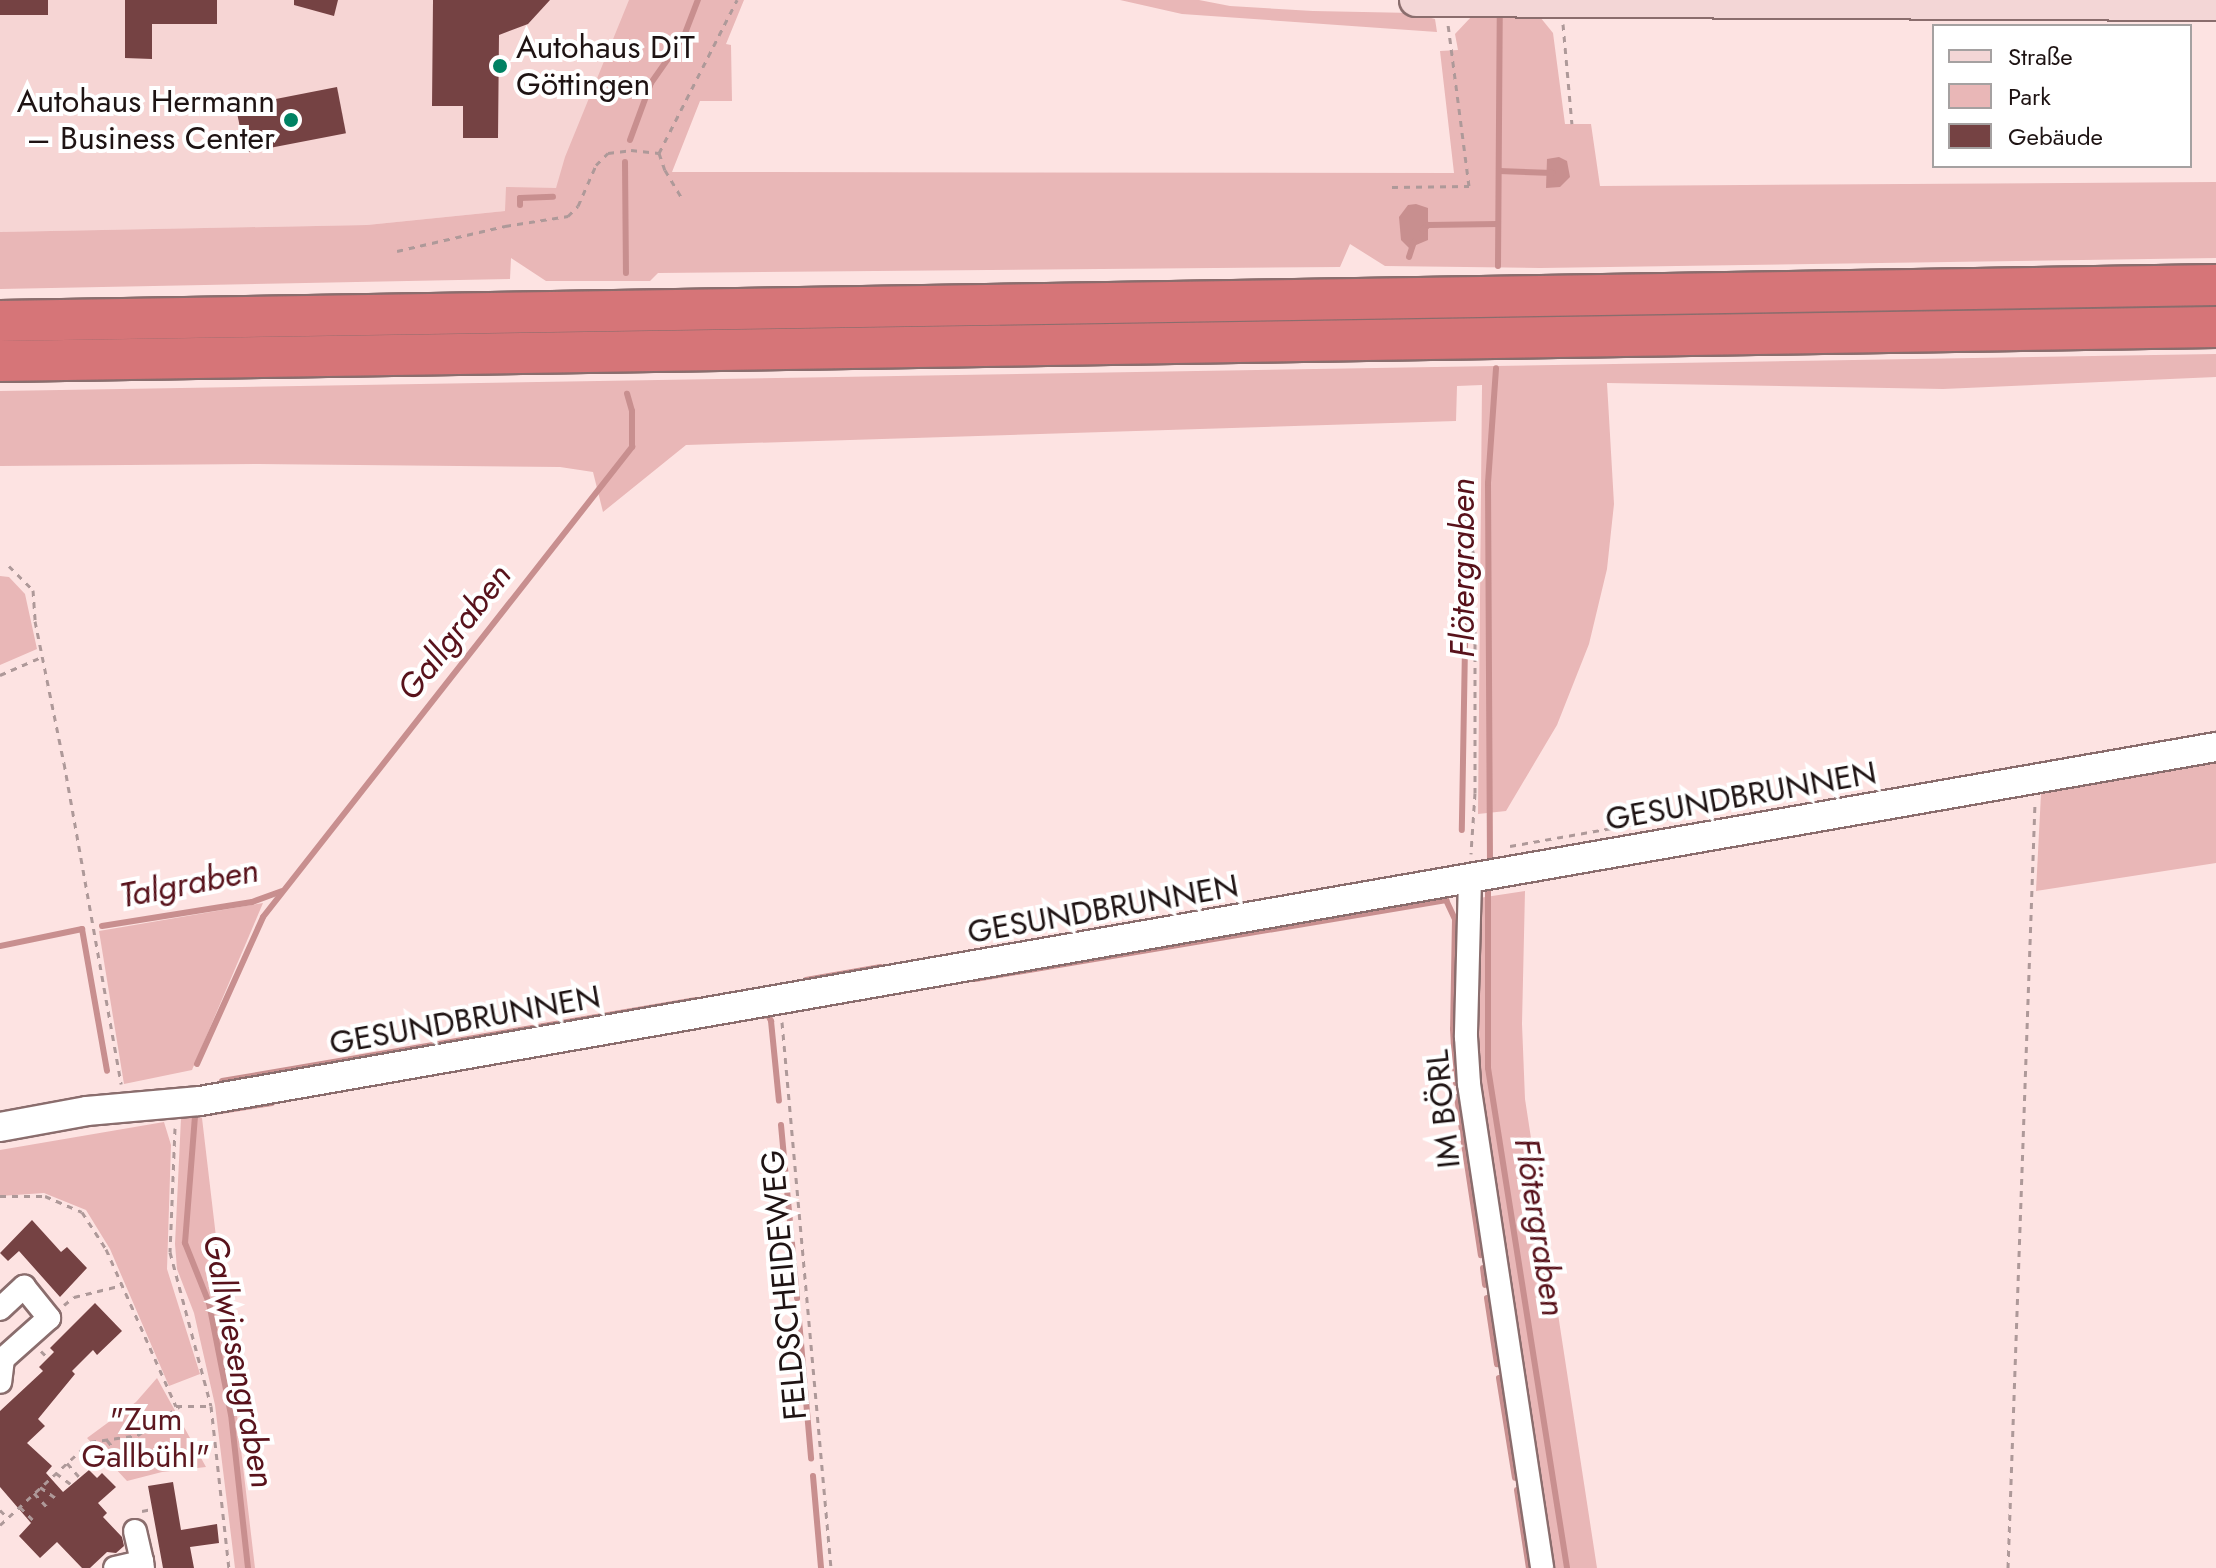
<!DOCTYPE html>
<meta charset="utf-8">
<style>
body{margin:0}
#map{position:relative;width:2216px;height:1568px;overflow:hidden;background:#fde3e2;font-family:Jost,sans-serif}
div>[style]{position:absolute}
.built>*{inset:0;background:#f6d5d4}
.green>*{inset:0;background:#e9b7b7}
.water>*{inset:0;background:#c88f8f}
.stream>*{height:6px;margin:-3px;padding:0 3px;transform-origin:3px;border-radius:3px;background:#c88f8f}
.building>*{inset:0;background:#754243;transform-origin:0 0}
.path>*{height:3px;margin-top:-1.5px;transform-origin:0;background:repeating-linear-gradient(90deg,#ae9999 0 6px,transparent 0 12px)}
.roads{filter:drop-shadow(2px 0 #8a6d6d) drop-shadow(-2px 0 #8a6d6d) drop-shadow(0 2px #8a6d6d) drop-shadow(0 -2px #8a6d6d)}
.minor>*{height:22px;margin:-11px;padding:0 11px;transform-origin:11px;border-radius:11px;background:#fff}
.tertiary>*{height:28px;margin:-14px;padding:0 14px;transform-origin:14px;border-radius:14px;background:#fff}
.secondary>*{height:32px;margin:-16px;padding:0 16px;transform-origin:16px;border-radius:16px;background:#f3d6d6}
.motorway>*{height:40px;margin:-20px;padding:0 20px;transform-origin:20px;border-radius:20px;background:#d67578}
.dots>*{width:22px;height:22px;translate:-50% -50%;box-sizing:border-box;border:4px solid #fff;border-radius:50%}
span{translate:-50% -50%;white-space:nowrap;text-align:center;line-height:1.15;-webkit-text-stroke:8px #fff;paint-order:stroke}
.poi-label{font-size:32px;color:#1e1313}
.left{translate:0 -50%;text-align:left}
.right{translate:-100% -50%;text-align:right}
.street-label{font-size:32px;color:#1e1313}
.park-label{font-size:32px;color:#5d171f}
.water-label{font-size:34px;color:#58121b;font-style:italic}
.legend{position:absolute;left:1932px;top:24px;width:260px;height:144px;box-sizing:border-box;background:#fff;border:2px solid #a5a1a1;margin:0;padding:10px 14px;list-style:none;font-size:24px;color:#1e1313}
.legend li{display:flex;align-items:center;gap:16px;height:40px}
.legend b{width:40px;border:2px solid #a5a1a1}
</style>
<div id="map">
<div class="built">
<i style="clip-path:polygon(0 0,663px 0,556px 188px,505px 211px,367px 225px,0 232px)"></i>
</div>
<div class="green">
<i style="clip-path:polygon(629px 0,744px 0,726px 44px,731px 45px,732px 101px,700px 101px,672px 172px,1454px 173px,1440px 51px,1458px 50px,1455px 34px,1472px 16px,1540px 17px,1553px 33px,1565px 124px,1591px 124px,1600px 186px,2216px 182px,2216px 258px,1540px 268px,1385px 266px,1350px 244px,1340px 267px,658px 273px,650px 281px,546px 281px,511px 258px,510px 279px,0 289px,0 232px,367px 225px,505px 211px,506px 187px,556px 188px,565px 157px)"></i>
<i style="clip-path:polygon(1120px 0,1199px 0,1230px 6px,1313px 11px,1413px 13px,1435px 19px,1437px 32px,1182px 14px)"></i>
<i style="clip-path:polygon(2216px 354px,2216px 377px,1943px 389px,1607px 383px,1614px 504px,1607px 569px,1589px 644px,1557px 725px,1506px 811px,1478px 814px,1482px 385px,1457px 386px,1456px 421px,686px 445px,603px 512px,593px 472px,560px 467px,257px 464px,0 466px,0 391px)"></i>
<i style="clip-path:polygon(0 576px,9px 577px,25px 594px,37px 649px,0 665px)"></i>
<i style="clip-path:polygon(2216px 758px,2216px 863px,2036px 891px,2041px 794px,2060px 782px)"></i>
<i style="clip-path:polygon(1525px 891px,1522px 1024px,1525px 1099px,1597px 1568px,1550px 1568px,1475px 1067px,1479px 898px)"></i>
<i style="clip-path:polygon(263px 903px,192px 1070px,124px 1084px,99px 931px)"></i>
<i style="clip-path:polygon(181px 1118px,202px 1118px,255px 1568px,235px 1568px,215px 1405px,194px 1313px,177px 1269px,175px 1244px)"></i>
<i style="clip-path:polygon(164px 1122px,171px 1145px,167px 1269px,200px 1374px,169px 1386px,110px 1249px,86px 1210px,44px 1193px,0 1196px,0 1150px)"></i>
<i style="clip-path:polygon(157px 1378px,206px 1467px,162px 1472px,127px 1481px,87px 1438px,136px 1402px)"></i>
</div>
<div class="water">
<i style="clip-path:polygon(1559px 157px,1567px 161px,1570px 177px,1560px 187px,1546px 188px,1547px 159px)"></i>
<i style="clip-path:polygon(1416px 204px,1428px 208px,1428px 240px,1409px 248px,1401px 240px,1399px 217px,1408px 205px)"></i>
</div>
<div class="stream">
<i style="left:630px;top:140px;width:61px;rotate:-69.8deg"></i>
<i style="left:651px;top:83px;width:57px;rotate:-54.9deg"></i>
<i style="left:684px;top:36px;width:39px;rotate:-69deg"></i>
<i style="left:625px;top:162px;width:111px;rotate:89.5deg"></i>
<i style="left:1499px;top:171px;width:54px;rotate:2.1deg"></i>
<i style="left:520px;top:205px;width:7px;rotate:-90deg"></i>
<i style="left:520px;top:198px;width:33px;rotate:-2deg"></i>
<i style="left:1423px;top:230px;width:7px;rotate:-45deg"></i>
<i style="left:1428px;top:225px;width:70px;rotate:-0.8deg"></i>
<i style="left:1409px;top:257px;width:16px;rotate:-72deg"></i>
<i style="left:1498px;top:266px;width:257px;rotate:-89.6deg"></i>
<i style="left:1461px;top:547px;width:42px;rotate:83.2deg"></i>
<i style="left:1466px;top:589px;width:241px;rotate:91deg"></i>
<i style="left:1490px;top:865px;width:382px;rotate:-90.3deg"></i>
<i style="left:1488px;top:483px;width:115px;rotate:-86deg"></i>
<i style="left:1488px;top:892px;width:176px;rotate:90deg"></i>
<i style="left:1488px;top:1068px;width:506px;rotate:81.02deg"></i>
<i style="left:102px;top:926px;width:152px;rotate:-9.1deg"></i>
<i style="left:252px;top:902px;width:32px;rotate:-20deg"></i>
<i style="left:0;top:946px;width:84px;rotate:-11.7deg"></i>
<i style="left:82px;top:929px;width:144px;rotate:80deg"></i>
<i style="left:975px;top:979px;width:478px;rotate:-9.5deg"></i>
<i style="left:1446px;top:900px;width:21px;rotate:65deg"></i>
<i style="left:1455px;top:919px;width:110px;rotate:91deg"></i>
<i style="left:1453px;top:1029px;width:54px;rotate:86.8deg"></i>
<i style="left:806px;top:980px;width:76px;rotate:-9.8deg"></i>
<i style="left:763px;top:1016px;width:5px;rotate:-11deg"></i>
<i style="left:768px;top:1015px;width:7px;rotate:63deg"></i>
<i style="left:771px;top:1021px;width:80px;rotate:84.3deg"></i>
<i style="left:197px;top:1064px;width:161px;rotate:-65.8deg"></i>
<i style="left:263px;top:917px;width:598px;rotate:-51.86deg"></i>
<i style="left:632px;top:447px;width:36px;rotate:-90deg"></i>
<i style="left:632px;top:411px;width:18px;rotate:-106deg"></i>
<i style="left:222px;top:1081px;width:481px;rotate:-9.7deg"></i>
<i style="left:1457px;top:1097px;width:160px;rotate:81.4deg"></i>
<i style="left:781px;top:1125px;width:174px;rotate:84.7deg"></i>
<i style="left:1483px;top:1268px;width:17px;rotate:83deg"></i>
<i style="left:1487px;top:1298px;width:67px;rotate:81.4deg"></i>
<i style="left:799px;top:1320px;width:139px;rotate:85deg"></i>
<i style="left:1499px;top:1378px;width:101px;rotate:80.9deg"></i>
<i style="left:813px;top:1476px;width:92px;rotate:85deg"></i>
<i style="left:1517px;top:1490px;width:79px;rotate:81.3deg"></i>
<i style="left:248px;top:1568px;width:154px;rotate:-96.3deg"></i>
<i style="left:231px;top:1415px;width:114px;rotate:-101.1deg"></i>
<i style="left:209px;top:1303px;width:65px;rotate:-111.8deg"></i>
<i style="left:185px;top:1243px;width:128px;rotate:-85.5deg"></i>
<i style="left:195px;top:1115px;width:78px;rotate:-8.9deg"></i>
</div>
<div class="building">
<i style="left:0;top:0;width:48px;height:15px"></i>
<i style="clip-path:polygon(125px 0,217px 0,217px 24px,152px 24px,152px 59px,125px 58px)"></i>
<i style="clip-path:polygon(294px 0,338px 0,334px 16px,294px 5px)"></i>
<i style="clip-path:polygon(433px 0,550px 0,528px 24px,499px 35px,498px 138px,463px 138px,463px 106px,432px 106px)"></i>
<i style="left:337px;top:87px;width:47px;height:103px;rotate:79deg"></i>
<i style="clip-path:polygon(32px 1220px,61px 1252px,67px 1247px,87px 1268px,60px 1297px,19px 1251px,8px 1261px,0 1253px)"></i>
<i style="clip-path:polygon(95px 1303px,122px 1331px,97px 1355px,93px 1350px,72px 1371px,75px 1374px,38px 1419px,45px 1426px,27px 1443px,52px 1466px,46px 1473px,63px 1492px,89px 1470px,97px 1478px,102px 1473px,116px 1487px,98px 1503px,107px 1513px,103px 1517px,122px 1537px,124px 1546px,116px 1553px,107px 1552px,90px 1568px,82px 1568px,57px 1542px,40px 1558px,19px 1536px,31px 1523px,0 1487px,0 1411px,43px 1371px,39px 1367px,54px 1352px,50px 1348px)"></i>
<i style="clip-path:polygon(173px 1482px,181px 1530px,217px 1524px,219px 1543px,190px 1547px,194px 1568px,163px 1568px,148px 1486px)"></i>
</div>
<div class="path">
<i style="left:1563px;top:24px;width:100px;rotate:84.9deg"></i>
<i style="left:659px;top:153px;width:18px;rotate:71deg"></i>
<i style="left:665px;top:170px;width:35px;rotate:59deg"></i>
<i style="left:1392px;top:187px;width:77px;rotate:-0.7deg"></i>
<i style="left:1469px;top:186px;width:163px;rotate:-97.4deg"></i>
<i style="left:397px;top:251px;width:111px;rotate:-13deg"></i>
<i style="left:505px;top:226px;width:64px;rotate:-9deg"></i>
<i style="left:568px;top:216px;width:14px;rotate:-45deg"></i>
<i style="left:578px;top:206px;width:45px;rotate:-66.3deg"></i>
<i style="left:596px;top:165px;width:17px;rotate:-45deg"></i>
<i style="left:608px;top:153px;width:23px;rotate:-7deg"></i>
<i style="left:631px;top:150px;width:28px;rotate:6deg"></i>
<i style="left:659px;top:153px;width:172px;rotate:-63deg"></i>
<i style="left:1461px;top:503px;width:59px;rotate:76.2deg"></i>
<i style="left:1475px;top:560px;width:233px;rotate:90deg"></i>
<i style="left:1475px;top:793px;width:61px;rotate:93.8deg"></i>
<i style="left:9px;top:566px;width:34px;rotate:45deg"></i>
<i style="left:33px;top:590px;width:31px;rotate:86deg"></i>
<i style="left:35px;top:621px;width:145px;rotate:78.5deg"></i>
<i style="left:64px;top:763px;width:326px;rotate:79.9deg"></i>
<i style="left:0;top:675px;width:48px;rotate:-23.4deg"></i>
<i style="left:1510px;top:846px;width:160px;rotate:-10deg"></i>
<i style="left:782px;top:1022px;width:548px;rotate:84.87deg"></i>
<i style="left:175px;top:1128px;width:124px;rotate:92.3deg"></i>
<i style="left:170px;top:1252px;width:159px;rotate:75.1deg"></i>
<i style="left:211px;top:1406px;width:163px;rotate:83.7deg"></i>
<i style="left:0;top:1196px;width:45px"></i>
<i style="left:45px;top:1196px;width:40px;rotate:23.4deg"></i>
<i style="left:82px;top:1212px;width:44px;rotate:57deg"></i>
<i style="left:106px;top:1249px;width:172px;rotate:66deg"></i>
<i style="left:176px;top:1406px;width:34px"></i>
<i style="left:64px;top:1305px;width:13px;rotate:-39deg"></i>
<i style="left:74px;top:1297px;width:50px;rotate:-13.8deg"></i>
<i style="left:41px;top:1351px;width:10px;rotate:45deg"></i>
<i style="left:107px;top:1440px;width:29px;rotate:52deg"></i>
<i style="left:67px;top:1463px;width:20px;rotate:49deg"></i>
<i style="left:56px;top:1473px;width:20px;rotate:37deg"></i>
<i style="left:40px;top:1487px;width:21px;rotate:35deg"></i>
<i style="left:34px;top:1493px;width:21px;rotate:47deg"></i>
<i style="left:20px;top:1507px;width:20px;rotate:45deg"></i>
<i style="left:0;top:1510px;width:11px;rotate:45deg"></i>
<i style="left:142px;top:1511px;width:10px;rotate:-11deg"></i>
<i style="left:0;top:1525px;width:122px;rotate:-42.7deg"></i>
<i style="left:90px;top:1442px;width:49px;rotate:-8.3deg"></i>
<i style="left:138px;top:1435px;width:51px;rotate:-34.6deg"></i>
<i style="left:2008px;top:1568px;width:765px;rotate:-87.98deg"></i>
</div>
<div class="roads">
<div class="minor">
<i style="left:1470px;top:879px;width:158px;rotate:91.5deg"></i>
<i style="left:1466px;top:1037px;width:47px;rotate:86.3deg"></i>
<i style="left:1469px;top:1084px;width:489px;rotate:81.4deg"></i>
<i style="left:0;top:1309px;width:33px;rotate:-43deg"></i>
<i style="left:24px;top:1287px;width:40px;rotate:51deg"></i>
<i style="left:49px;top:1318px;width:62px;rotate:138.3deg"></i>
<i style="left:3px;top:1359px;width:23px;rotate:97deg"></i>
<i style="left:135px;top:1531px;width:32px;rotate:77deg"></i>
<i style="left:115px;top:1568px;width:28px;rotate:-13deg"></i>
<i style="left:142px;top:1562px;width:6px;rotate:81deg"></i>
</div>
<div class="tertiary">
<i style="left:0;top:1127px;width:88px;rotate:-10.4deg"></i>
<i style="left:87px;top:1111px;width:113px;rotate:-5.1deg"></i>
<i style="left:200px;top:1101px;width:2047px;rotate:-9.96deg"></i>
</div>
<div class="secondary">
<i style="left:1416px;top:0;width:800px;rotate:0.29deg"></i>
</div>
<div class="motorway">
<i style="left:0;top:321px;width:2216px;rotate:-0.93deg"></i>
<i style="left:0;top:361px;width:2216px;rotate:-0.88deg"></i>
</div>
</div>
<div class="dots">
<i style="left:500px;top:66px;background:#008263"></i>
<i style="left:291px;top:120px;background:#008263"></i>
</div>
<div class="poi-label">
<span class="left" style="left:516px;top:66px">Autohaus DiT<br>Göttingen</span>
<span class="right" style="left:275px;top:120px">Autohaus Hermann<br>– Business Center</span>
</div>
<div class="street-label">
<span style="left:1741px;top:796px;rotate:-10deg">GESUNDBRUNNEN</span>
<span style="left:1103px;top:909px;rotate:-10deg">GESUNDBRUNNEN</span>
<span style="left:465px;top:1020px;rotate:-10deg">GESUNDBRUNNEN</span>
<span style="left:1443px;top:1109px;rotate:-96deg">IM BÖRL</span>
<span style="left:784px;top:1285px;rotate:-95deg">FELDSCHEIDEWEG</span>
</div>
<div class="park-label">
<span style="left:146px;top:1438px">"Zum<br>Gallbühl"</span>
</div>
<div class="water-label">
<span style="left:1463px;top:568px;rotate:-90deg">Flötergraben</span>
<span style="left:454px;top:632px;rotate:-52deg">Gallgraben</span>
<span style="left:189px;top:883px;rotate:-11deg">Talgraben</span>
<span style="left:1540px;top:1227px;rotate:81deg">Flötergraben</span>
<span style="left:239px;top:1361px;rotate:79deg">Gallwiesengraben</span>
</div>
<ul class="legend">
<li><b style="height:10px;background:#f3d6d6"></b>Straße</li>
<li><b style="height:22px;background:#e9b7b7"></b>Park</li>
<li><b style="height:22px;background:#754243"></b>Gebäude</li>
</ul>
</div>
